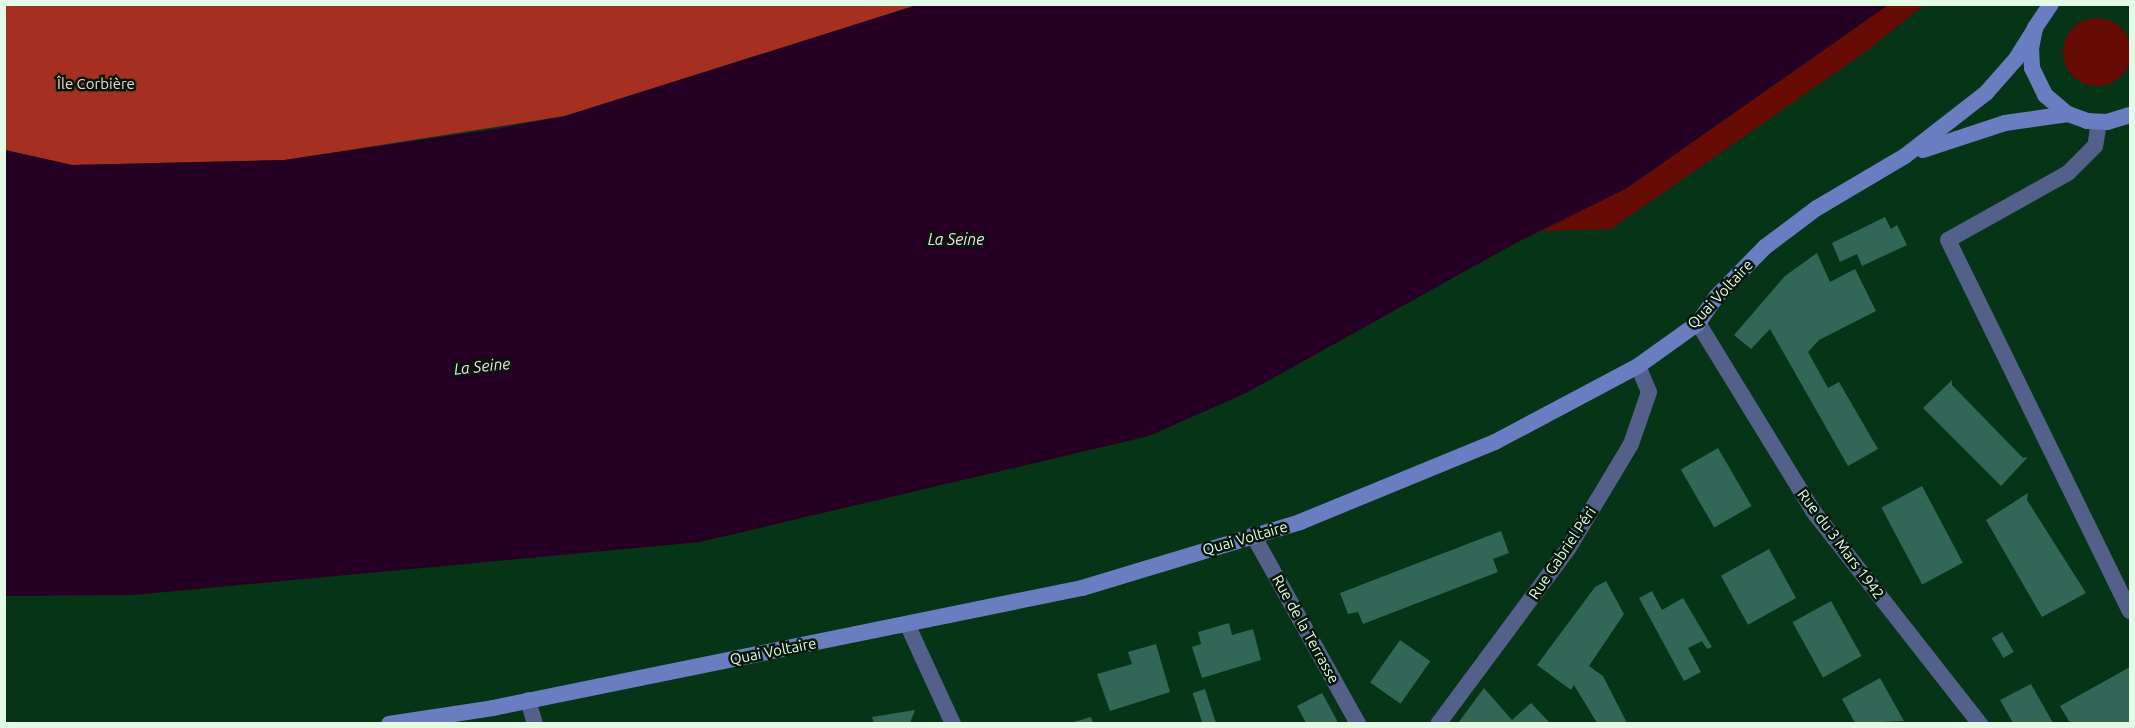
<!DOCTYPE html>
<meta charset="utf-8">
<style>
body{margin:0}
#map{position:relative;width:2135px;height:728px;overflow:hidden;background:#063416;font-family:Ubuntu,sans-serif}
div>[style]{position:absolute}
.green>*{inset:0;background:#660c04}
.round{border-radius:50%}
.forest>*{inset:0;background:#a52f21}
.water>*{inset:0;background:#250024}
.building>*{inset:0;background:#326656;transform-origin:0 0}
.service>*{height:16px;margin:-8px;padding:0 8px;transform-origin:8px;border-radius:8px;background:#53608a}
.minor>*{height:16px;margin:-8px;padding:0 8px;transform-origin:8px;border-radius:8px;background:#53608a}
.secondary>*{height:16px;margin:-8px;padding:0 8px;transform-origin:8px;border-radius:8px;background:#697dc0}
span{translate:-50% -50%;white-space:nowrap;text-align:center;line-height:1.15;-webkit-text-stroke:5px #06170a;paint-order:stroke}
.park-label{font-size:15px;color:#f4d4ce}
.street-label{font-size:15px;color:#e3fae7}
.water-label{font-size:16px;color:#f2dbef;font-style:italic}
.frame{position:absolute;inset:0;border:6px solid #e3fae7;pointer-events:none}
</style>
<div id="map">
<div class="green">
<i style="clip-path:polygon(1888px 5px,1924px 5px,1864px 53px,1611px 229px,1541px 231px,1627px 188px)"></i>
<i class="round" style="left:2063px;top:18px;width:68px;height:68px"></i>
</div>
<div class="forest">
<i style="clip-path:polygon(4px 5px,917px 5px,565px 116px,285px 160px,72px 165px,5px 150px)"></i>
</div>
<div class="water">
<i style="clip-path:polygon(917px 5px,1888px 5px,1627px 188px,1512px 245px,1246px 393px,1149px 436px,700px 542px,133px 595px,5px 596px,5px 150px,72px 165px,284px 160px,502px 128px,565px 116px)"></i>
</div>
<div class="building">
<i style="clip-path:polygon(1885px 217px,1891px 229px,1897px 225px,1907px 245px,1862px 266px,1857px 254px,1840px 262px,1832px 243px)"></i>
<i style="clip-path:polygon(1817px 253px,1830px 282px,1855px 269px,1876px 311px,1819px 340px,1808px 352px,1828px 388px,1839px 382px,1878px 449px,1848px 466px,1770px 329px,1751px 349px,1734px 335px,1785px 276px)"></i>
<i style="clip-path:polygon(1952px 380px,1952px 385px,2023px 458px,2028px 457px,2001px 486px,1923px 408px)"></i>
<i style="left:1718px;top:448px;width:67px;height:43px;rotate:60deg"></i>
<i style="left:1922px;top:486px;width:87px;height:46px;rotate:62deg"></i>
<i style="clip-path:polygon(2028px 493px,2027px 500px,2086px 593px,2042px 617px,1986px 520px)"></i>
<i style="clip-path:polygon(1501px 531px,1509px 553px,1493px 559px,1498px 572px,1363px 624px,1358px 612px,1348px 614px,1340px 593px)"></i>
<i style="left:1769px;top:549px;width:56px;height:55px;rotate:61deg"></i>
<i style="clip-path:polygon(1606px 581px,1624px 614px,1589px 666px,1603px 676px,1627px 723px,1597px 723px,1574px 685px,1571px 690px,1537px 665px,1595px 587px)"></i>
<i style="clip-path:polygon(1652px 591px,1662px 610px,1683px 598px,1712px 647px,1707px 649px,1702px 641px,1688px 648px,1701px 672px,1684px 681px,1639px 598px)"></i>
<i style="left:1831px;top:601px;width:63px;height:44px;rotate:61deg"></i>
<i style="clip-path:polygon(1229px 623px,1232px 635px,1253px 629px,1261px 660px,1202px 678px,1192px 647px,1201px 644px,1198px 632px)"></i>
<i style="left:2002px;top:632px;width:23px;height:12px;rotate:59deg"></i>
<i style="left:1400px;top:640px;width:37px;height:52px;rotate:35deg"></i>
<i style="clip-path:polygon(1156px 644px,1170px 692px,1110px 711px,1097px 674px,1132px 664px,1128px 652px)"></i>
<i style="clip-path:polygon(2130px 667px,2130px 723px,2070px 723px,2060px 706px)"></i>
<i style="clip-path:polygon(1880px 678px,1904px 721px,1855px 723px,1842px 699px)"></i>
<i style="clip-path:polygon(2031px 684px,2053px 723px,2013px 723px,2000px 700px)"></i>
<i style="clip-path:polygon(1484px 688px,1512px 720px,1531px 703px,1550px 723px,1458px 723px)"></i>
<i style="left:1205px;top:689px;width:36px;height:13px;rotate:72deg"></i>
<i style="clip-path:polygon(1322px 693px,1334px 715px,1338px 723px,1306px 723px,1297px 706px)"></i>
<i style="clip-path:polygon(915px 710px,910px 723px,874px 723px,872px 717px)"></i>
<i style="clip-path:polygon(1091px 717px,1093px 723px,1070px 723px)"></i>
</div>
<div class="service">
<i style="left:2099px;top:122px;width:24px;rotate:99deg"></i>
<i style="left:2095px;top:146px;width:38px;rotate:135deg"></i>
<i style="left:2068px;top:173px;width:137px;rotate:150.8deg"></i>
<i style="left:1948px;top:240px;width:413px;rotate:63.9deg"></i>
</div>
<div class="minor">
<i style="left:1698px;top:323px;width:220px;rotate:58.5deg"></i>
<i style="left:1813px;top:511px;width:271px;rotate:51.9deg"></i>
<i style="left:1253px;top:535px;width:216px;rotate:60.9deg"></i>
<i style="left:908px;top:626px;width:108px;rotate:65.3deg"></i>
<i style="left:528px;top:700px;width:25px;rotate:74deg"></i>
<i style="left:1438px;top:724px;width:218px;rotate:-53.4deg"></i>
<i style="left:1568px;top:549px;width:122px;rotate:-59deg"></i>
<i style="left:1631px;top:444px;width:55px;rotate:-70.9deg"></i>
<i style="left:1649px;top:392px;width:28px;rotate:-113deg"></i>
</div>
<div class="secondary">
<i style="left:2051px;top:4px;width:29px;rotate:124deg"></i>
<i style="left:2035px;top:28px;width:20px;rotate:101deg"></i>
<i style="left:2031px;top:48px;width:20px;rotate:87deg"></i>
<i style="left:2032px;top:68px;width:30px;rotate:64deg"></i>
<i style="left:2045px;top:95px;width:30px;rotate:40deg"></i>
<i style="left:2068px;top:114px;width:20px;rotate:20deg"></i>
<i style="left:2087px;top:121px;width:20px;rotate:3deg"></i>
<i style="left:2107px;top:122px;width:24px;rotate:-17deg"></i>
<i style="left:1923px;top:150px;width:86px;rotate:-18.2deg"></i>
<i style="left:2005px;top:123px;width:64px;rotate:-8.1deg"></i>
<i style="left:389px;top:724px;width:105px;rotate:-8.7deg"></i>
<i style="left:493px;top:708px;width:601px;rotate:-11.52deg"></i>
<i style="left:1082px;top:588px;width:228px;rotate:-16.8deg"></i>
<i style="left:1300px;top:522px;width:211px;rotate:-22.3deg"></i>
<i style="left:1495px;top:442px;width:162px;rotate:-28deg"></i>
<i style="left:1638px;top:366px;width:74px;rotate:-35.6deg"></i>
<i style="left:1698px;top:323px;width:32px;rotate:-55deg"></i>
<i style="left:1716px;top:297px;width:70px;rotate:-45.6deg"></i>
<i style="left:1765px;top:247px;width:65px;rotate:-36.9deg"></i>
<i style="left:1817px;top:208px;width:102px;rotate:-30.6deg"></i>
<i style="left:1905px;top:156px;width:103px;rotate:-37.9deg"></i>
<i style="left:1986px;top:93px;width:45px;rotate:-48.6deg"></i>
<i style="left:2016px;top:59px;width:36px;rotate:-58deg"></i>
</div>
<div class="park-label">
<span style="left:96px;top:84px">Île Corbière</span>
</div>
<div class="street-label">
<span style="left:1720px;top:294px;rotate:-47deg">Quai Voltaire</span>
<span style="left:1245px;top:538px;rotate:-16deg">Quai Voltaire</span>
<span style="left:1841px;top:544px;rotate:53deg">Rue du 3 Mars 1942</span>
<span style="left:1562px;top:553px;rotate:-56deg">Rue Gabriel Péri</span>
<span style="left:1306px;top:629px;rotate:61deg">Rue de la Terrasse</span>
<span style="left:773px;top:651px;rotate:-11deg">Quai Voltaire</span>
</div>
<div class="water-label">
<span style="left:956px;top:239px">La Seine</span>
<span style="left:482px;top:366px;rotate:-6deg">La Seine</span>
</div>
<div class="frame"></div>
</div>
